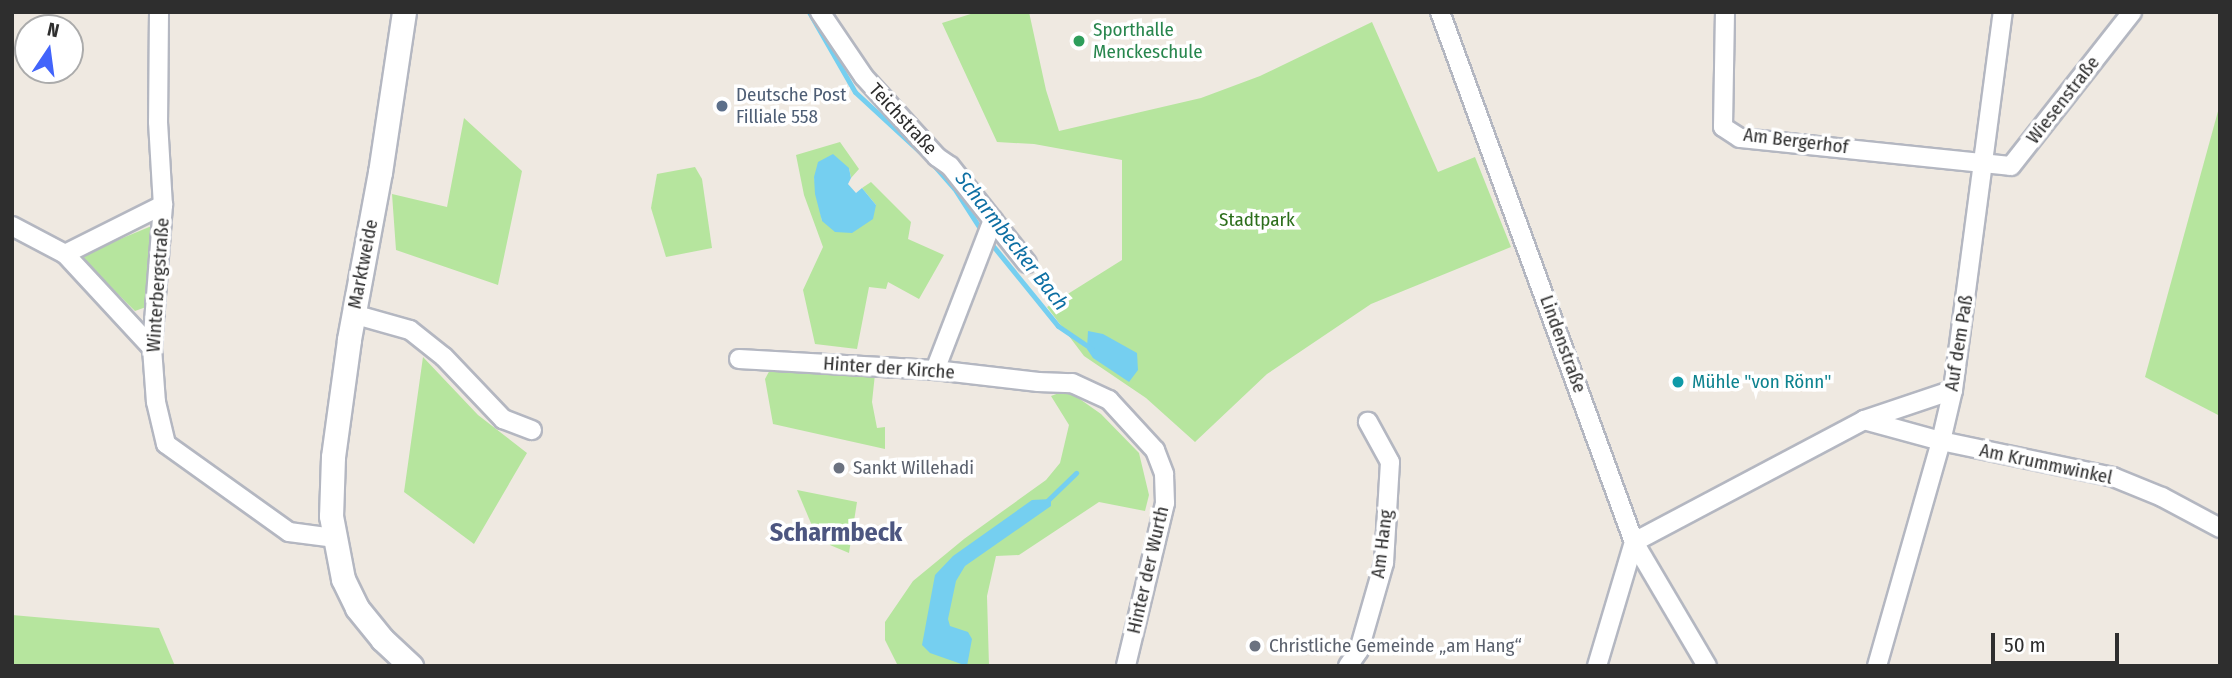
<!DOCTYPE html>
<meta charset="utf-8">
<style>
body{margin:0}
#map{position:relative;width:2232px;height:678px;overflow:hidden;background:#efe9e1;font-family:"Fira Sans Condensed",sans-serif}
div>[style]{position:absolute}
.green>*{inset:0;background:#b6e59e}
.water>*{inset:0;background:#75cff0}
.stream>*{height:5px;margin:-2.5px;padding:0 2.5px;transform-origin:2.5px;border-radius:2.5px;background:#75cff0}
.roads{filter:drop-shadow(2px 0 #b4b7c1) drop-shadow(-2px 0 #b4b7c1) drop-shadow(0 2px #b4b7c1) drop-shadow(0 -2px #b4b7c1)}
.minor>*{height:18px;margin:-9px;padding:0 9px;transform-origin:9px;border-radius:9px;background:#fff}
.tertiary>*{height:23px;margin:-11.5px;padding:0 11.5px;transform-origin:11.5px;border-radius:11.5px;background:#fff}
.dots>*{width:19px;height:19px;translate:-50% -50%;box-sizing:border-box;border:4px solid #fff;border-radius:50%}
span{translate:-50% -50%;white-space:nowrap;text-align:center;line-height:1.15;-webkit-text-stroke:7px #fff;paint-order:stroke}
.leisure-label{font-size:19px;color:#27864d}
.left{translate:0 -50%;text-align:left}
.service-label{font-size:19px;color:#4e5e75}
.street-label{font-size:19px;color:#2e2e2e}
.park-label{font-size:19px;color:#2c6e1b}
.culture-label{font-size:19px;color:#0d838f}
.worship-label{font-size:19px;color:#5b616d}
.water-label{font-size:21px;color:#0d6fa3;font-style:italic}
.district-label{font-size:26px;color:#4d5680;font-weight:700}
.frame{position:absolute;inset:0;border:14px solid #2e2e2e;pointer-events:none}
.north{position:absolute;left:14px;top:14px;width:70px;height:70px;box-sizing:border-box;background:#fff;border:2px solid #ababab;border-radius:50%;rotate:13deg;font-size:19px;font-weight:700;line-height:28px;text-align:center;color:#2e2e2e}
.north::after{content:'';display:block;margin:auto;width:24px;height:32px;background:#4264fb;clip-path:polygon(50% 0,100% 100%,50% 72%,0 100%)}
.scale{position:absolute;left:1991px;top:633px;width:128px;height:32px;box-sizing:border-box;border:4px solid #2e2e2e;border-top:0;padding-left:9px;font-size:21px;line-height:24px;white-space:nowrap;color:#2e2e2e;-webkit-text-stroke:5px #fff;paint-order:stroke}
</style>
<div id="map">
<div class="green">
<i style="clip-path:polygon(977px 12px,1029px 12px,1046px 90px,1059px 131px,1201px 98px,1260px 76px,1372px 22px,1438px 172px,1475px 157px,1511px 247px,1371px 304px,1267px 374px,1195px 442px,1146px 398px,1084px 356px,1047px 307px,1122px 260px,1122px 160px,1034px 144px,997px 142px,942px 23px)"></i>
<i style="clip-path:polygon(2220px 104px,2220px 416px,2145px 377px)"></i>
<i style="clip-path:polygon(464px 118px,522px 171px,498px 285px,396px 250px,392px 194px,447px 207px)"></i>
<i style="clip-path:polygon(840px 142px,859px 169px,851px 178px,849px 168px,814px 177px,822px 221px,876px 205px,862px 188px,871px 182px,911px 222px,908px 239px,944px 255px,919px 299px,888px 282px,886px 289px,869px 287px,857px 349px,815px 344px,803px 290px,823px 247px,804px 195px,796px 155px)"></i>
<i style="clip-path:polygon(695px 167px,702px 179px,712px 248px,666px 257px,651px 208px,657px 174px)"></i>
<i style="clip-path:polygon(154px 225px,146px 307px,135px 311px,79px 256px)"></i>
<i style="clip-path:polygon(423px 357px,478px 415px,527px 453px,474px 544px,404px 492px)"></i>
<i style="clip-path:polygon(772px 366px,875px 374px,872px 402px,877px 428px,885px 427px,885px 449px,773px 424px,765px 379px)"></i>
<i style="clip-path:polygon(1067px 390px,1101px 414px,1139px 453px,1149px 495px,1145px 511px,1099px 502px,1019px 555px,996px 556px,987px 596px,989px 666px,898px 666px,885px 640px,885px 622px,913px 581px,964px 539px,1046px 480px,1060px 463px,1069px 425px,1051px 396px)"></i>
<i style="clip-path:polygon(797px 490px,857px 502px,849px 553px,818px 540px)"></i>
<i style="clip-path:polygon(12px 615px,159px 628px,175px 666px,12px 666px)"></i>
</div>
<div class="water">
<i style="clip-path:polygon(833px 154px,849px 168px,851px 178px,848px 184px,856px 193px,862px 188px,876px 205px,873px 219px,852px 233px,835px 232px,822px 221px,815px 194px,814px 177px,818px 162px)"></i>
<i style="clip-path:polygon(1088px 331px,1103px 334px,1137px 353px,1138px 370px,1129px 382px,1093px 358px,1087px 349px)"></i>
<i style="clip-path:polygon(1051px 499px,1051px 506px,965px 566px,956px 581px,948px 619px,950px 626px,968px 632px,972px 639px,967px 666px,930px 653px,922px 645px,935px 575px,953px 556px,1032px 500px)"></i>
</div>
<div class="stream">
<i style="left:809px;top:12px;width:92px;rotate:60.1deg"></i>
<i style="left:855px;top:92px;width:105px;rotate:42.7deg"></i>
<i style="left:932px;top:163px;width:33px;rotate:49deg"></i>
<i style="left:954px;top:188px;width:54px;rotate:57.2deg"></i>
<i style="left:989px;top:241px;width:109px;rotate:50.9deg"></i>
<i style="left:1058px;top:326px;width:41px;rotate:34.1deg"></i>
<i style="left:1046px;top:502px;width:42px;rotate:-44deg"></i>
</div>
<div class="roads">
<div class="minor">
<i style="left:159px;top:12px;width:110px;rotate:90.5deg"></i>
<i style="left:158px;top:122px;width:83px;rotate:86.6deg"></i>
<i style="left:163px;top:205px;width:143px;rotate:94.4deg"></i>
<i style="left:152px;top:348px;width:54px;rotate:85.8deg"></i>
<i style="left:156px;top:402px;width:43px;rotate:76.6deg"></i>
<i style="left:166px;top:444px;width:151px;rotate:35.6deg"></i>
<i style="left:289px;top:532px;width:45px;rotate:7.6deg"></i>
<i style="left:820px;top:12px;width:78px;rotate:55.9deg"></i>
<i style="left:864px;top:77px;width:108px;rotate:47.6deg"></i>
<i style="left:937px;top:157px;width:16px;rotate:35deg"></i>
<i style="left:950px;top:166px;width:124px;rotate:51.6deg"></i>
<i style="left:1440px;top:12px;width:564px;rotate:69.9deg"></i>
<i style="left:1634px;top:542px;width:144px;rotate:59.5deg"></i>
<i style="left:1725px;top:12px;width:115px;rotate:91deg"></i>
<i style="left:1723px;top:127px;width:20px;rotate:33deg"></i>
<i style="left:1740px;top:138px;width:272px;rotate:5.9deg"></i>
<i style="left:2011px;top:166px;width:196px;rotate:-51.8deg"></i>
<i style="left:12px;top:226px;width:60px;rotate:27.8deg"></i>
<i style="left:65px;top:254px;width:128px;rotate:47.2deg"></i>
<i style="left:65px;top:254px;width:110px;rotate:-26.6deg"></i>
<i style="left:353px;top:314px;width:59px;rotate:15.7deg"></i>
<i style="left:410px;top:330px;width:43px;rotate:38.5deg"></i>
<i style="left:444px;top:357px;width:86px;rotate:46.4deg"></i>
<i style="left:503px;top:419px;width:31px;rotate:21deg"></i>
<i style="left:739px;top:359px;width:196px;rotate:3.2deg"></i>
<i style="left:935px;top:370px;width:104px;rotate:6.6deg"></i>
<i style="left:1038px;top:382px;width:34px;rotate:2deg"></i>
<i style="left:1072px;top:383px;width:41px;rotate:24.7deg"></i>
<i style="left:1109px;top:400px;width:68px;rotate:47.4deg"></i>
<i style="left:1155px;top:450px;width:26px;rotate:69deg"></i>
<i style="left:1164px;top:474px;width:29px;rotate:88deg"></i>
<i style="left:1165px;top:503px;width:168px;rotate:103.5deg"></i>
<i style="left:935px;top:370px;width:161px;rotate:-68.9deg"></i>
<i style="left:1864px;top:420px;width:80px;rotate:15.3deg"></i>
<i style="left:1941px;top:441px;width:176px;rotate:11.8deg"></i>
<i style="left:2113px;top:477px;width:53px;rotate:22.2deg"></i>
<i style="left:2162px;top:497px;width:66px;rotate:28.1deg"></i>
<i style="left:1634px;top:542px;width:260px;rotate:-27.9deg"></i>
<i style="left:1864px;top:420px;width:94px;rotate:-18.6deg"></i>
<i style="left:1348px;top:666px;width:19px;rotate:-55deg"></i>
<i style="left:1359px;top:650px;width:91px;rotate:-74deg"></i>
<i style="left:1384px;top:563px;width:101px;rotate:-86.6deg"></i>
<i style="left:1390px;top:462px;width:46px;rotate:-118.8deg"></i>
<i style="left:1597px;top:666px;width:129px;rotate:-73.4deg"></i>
<i style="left:1877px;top:666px;width:234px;rotate:-74.1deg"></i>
<i style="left:1941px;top:441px;width:52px;rotate:-76.8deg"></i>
<i style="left:1953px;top:390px;width:381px;rotate:-82.5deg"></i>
</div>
<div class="tertiary">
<i style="left:404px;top:12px;width:162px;rotate:98.5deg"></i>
<i style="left:380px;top:172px;width:171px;rotate:100.5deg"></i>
<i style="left:349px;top:340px;width:118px;rotate:97.8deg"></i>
<i style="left:333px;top:457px;width:59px;rotate:91.9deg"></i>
<i style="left:331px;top:516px;width:64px;rotate:79.2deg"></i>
<i style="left:343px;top:579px;width:32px;rotate:64deg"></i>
<i style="left:357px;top:608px;width:40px;rotate:51deg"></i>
<i style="left:382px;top:639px;width:40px;rotate:43deg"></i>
</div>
</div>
<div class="dots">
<i style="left:1079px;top:41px;background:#2e9e5b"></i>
<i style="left:722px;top:106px;background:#5c6f8a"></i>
<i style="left:1678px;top:382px;background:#0f9aa8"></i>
<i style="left:839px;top:468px;background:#6b7280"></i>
<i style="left:1255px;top:646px;background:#6b7280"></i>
</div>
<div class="leisure-label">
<span class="left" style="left:1093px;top:41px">Sporthalle<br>Menckeschule</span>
</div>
<div class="service-label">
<span class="left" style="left:736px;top:106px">Deutsche Post<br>Filliale 558</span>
</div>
<div class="street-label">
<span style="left:2063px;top:100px;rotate:-52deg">Wiesenstraße</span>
<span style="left:903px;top:119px;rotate:47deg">Teichstraße</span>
<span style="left:1796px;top:141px;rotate:7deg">Am Bergerhof</span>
<span style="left:363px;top:264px;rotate:-79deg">Marktweide</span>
<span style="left:158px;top:285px;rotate:-86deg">Winterbergstraße</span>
<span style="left:1959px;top:343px;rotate:-81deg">Auf dem Paß</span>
<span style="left:1563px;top:344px;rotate:70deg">Lindenstraße</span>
<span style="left:889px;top:368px;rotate:4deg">Hinter der Kirche</span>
<span style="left:2046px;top:464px;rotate:12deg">Am Krummwinkel</span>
<span style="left:1382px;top:544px;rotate:-83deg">Am Hang</span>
<span style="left:1148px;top:570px;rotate:-77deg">Hinter der Wurth</span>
</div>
<div class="park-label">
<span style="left:1257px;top:220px">Stadtpark</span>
</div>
<div class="culture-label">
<span class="left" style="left:1692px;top:382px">Mühle "von Rönn"</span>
</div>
<div class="worship-label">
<span class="left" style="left:853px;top:468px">Sankt Willehadi</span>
<span class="left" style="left:1269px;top:646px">Christliche Gemeinde „am Hang“</span>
</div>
<div class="water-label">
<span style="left:1012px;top:241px;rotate:52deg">Scharmbecker Bach</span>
</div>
<div class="district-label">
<span style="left:836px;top:533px">Scharmbeck</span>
</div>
<div class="frame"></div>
<div class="north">N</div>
<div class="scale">50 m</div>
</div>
